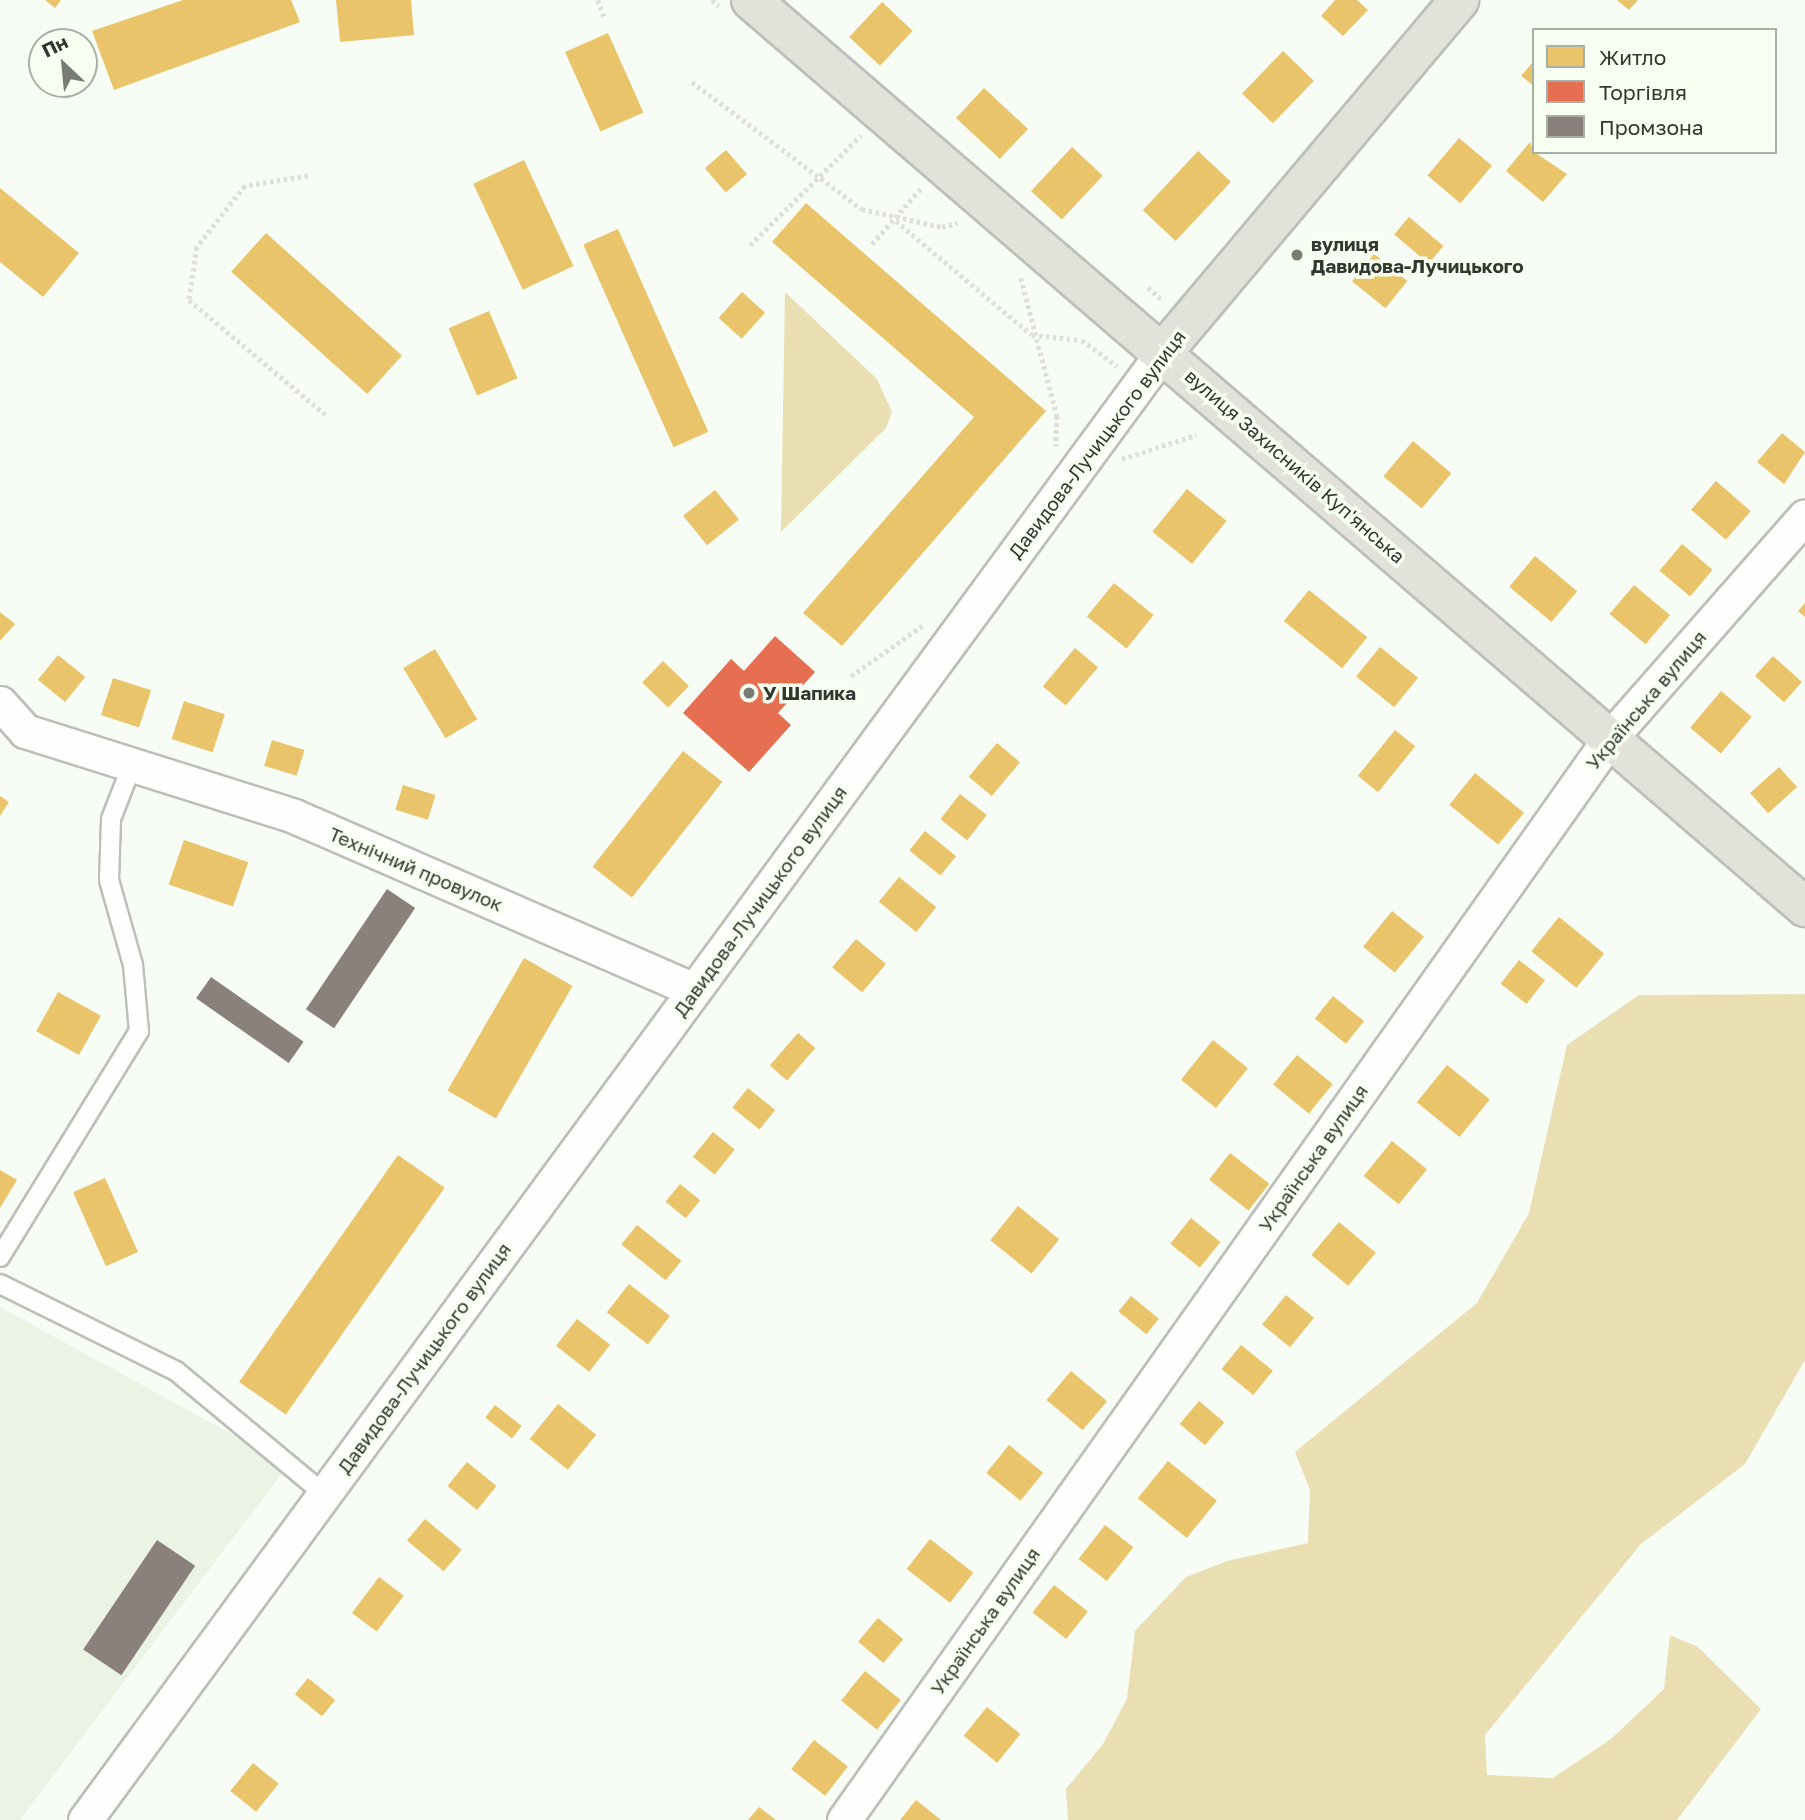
<!DOCTYPE html>
<meta charset="utf-8">
<style>
body{margin:0}
#map{position:relative;width:1805px;height:1820px;overflow:hidden;background:#f7fcf4;font-family:"Golos Text",sans-serif}
div>[style]{position:absolute}
.built>*{inset:0;background:#ebf4e4}
.green>*{inset:0;background:#e9dfb3}
.homes>*{inset:0;background:#e9c46a;transform-origin:0 0}
.shops>*{inset:0;background:#e76f51}
.industry>*{inset:0;background:#8a817c;transform-origin:0 0}
.path>*{height:4.5px;margin-top:-2.25px;transform-origin:0;background:repeating-linear-gradient(90deg,#dedfdc 0 3.5px,transparent 0 7px)}
.roads{filter:drop-shadow(2px 0 #bcbfb9) drop-shadow(-2px 0 #bcbfb9) drop-shadow(0 2px #bcbfb9) drop-shadow(0 -2px #bcbfb9)}
.service>*{height:18px;margin:-9px;padding:0 9px;transform-origin:9px;border-radius:9px;background:#fefffd}
.minor>*{height:33px;margin:-16.5px;padding:0 16.5px;transform-origin:16.5px;border-radius:16.5px;background:#fefffd}
.primary>*{height:38px;margin:-19px;padding:0 19px;transform-origin:19px;border-radius:19px;background:#e2e2da}
.dots>*{width:19px;height:19px;translate:-50% -50%;box-sizing:border-box;border:4px solid #f6fff0;border-radius:50%}
span{translate:-50% -50%;white-space:nowrap;text-align:center;line-height:1.15;-webkit-text-stroke:7px #f6fff0;paint-order:stroke}
.poi-label{font-size:19px;color:#333731;font-weight:700}
.left{translate:0 -50%;text-align:left}
.street-label{font-size:19px;color:#333731}
.legend{position:absolute;left:1532px;top:28px;width:245px;height:126px;box-sizing:border-box;background:#f6fff0;border:2px solid #a8afa4;margin:0;padding:9px 12px;list-style:none;font-size:21px;color:#333731}
.legend li{display:flex;align-items:center;gap:14px;height:35px}
.legend b{width:35px;border:2px solid #a8afa4}
.north{position:absolute;left:28px;top:28px;width:70px;height:70px;box-sizing:border-box;background:#f6fff0;border:2px solid #a8afa4;border-radius:50%;rotate:334deg;font-size:19px;font-weight:700;line-height:28px;text-align:center;color:#333731}
.north::after{content:'';display:block;margin:auto;width:24px;height:32px;background:#787c75;clip-path:polygon(50% 0,100% 100%,50% 72%,0 100%)}
</style>
<div id="map">
<div class="built">
<i style="clip-path:polygon(0 1307px,288px 1465px,20px 1820px,0 1820px)"></i>
</div>
<div class="green">
<i style="clip-path:polygon(785px 292px,877px 379px,892px 412px,886px 428px,781px 532px)"></i>
<i style="clip-path:polygon(1805px 994px,1805px 1360px,1745px 1464px,1641px 1544px,1485px 1735px,1487px 1775px,1553px 1778px,1611px 1739px,1664px 1689px,1670px 1635px,1698px 1647px,1761px 1709px,1677px 1820px,1068px 1820px,1066px 1789px,1103px 1744px,1127px 1699px,1135px 1631px,1186px 1577px,1227px 1561px,1308px 1543px,1310px 1490px,1295px 1452px,1477px 1303px,1529px 1213px,1567px 1045px,1639px 995px)"></i>
</div>
<div class="homes">
<i style="clip-path:polygon(45px 0,61px 0,55px 8px)"></i>
<i style="clip-path:polygon(183px 0,291px 0,300px 22px,114px 90px,92px 31px)"></i>
<i style="clip-path:polygon(336px 0,411px 0,414px 35px,340px 42px)"></i>
<i style="clip-path:polygon(1335px 0,1357px 0,1368px 10px,1343px 36px,1321px 16px)"></i>
<i style="clip-path:polygon(1617px 0,1638px 0,1629px 10px)"></i>
<i style="left:882px;top:2px;width:42px;height:48px;rotate:43deg"></i>
<i style="left:608px;top:33px;width:87px;height:47px;rotate:66deg"></i>
<i style="left:1283px;top:51px;width:43px;height:59px;rotate:44deg"></i>
<i style="clip-path:polygon(1534px 61px,1534px 86px,1521px 76px)"></i>
<i style="left:984px;top:88px;width:60px;height:41px;rotate:43deg"></i>
<i style="left:1459px;top:138px;width:43px;height:49px;rotate:40deg"></i>
<i style="clip-path:polygon(1530px 142px,1534px 152px,1567px 174px,1543px 202px,1506px 171px)"></i>
<i style="left:1072px;top:147px;width:42px;height:60px;rotate:43deg"></i>
<i style="left:726px;top:150px;width:32px;height:28px;rotate:49deg"></i>
<i style="left:1198px;top:151px;width:45px;height:81px;rotate:43deg"></i>
<i style="left:524px;top:160px;width:117px;height:56px;rotate:65deg"></i>
<i style="clip-path:polygon(0 188px,79px 253px,43px 297px,0 262px)"></i>
<i style="clip-path:polygon(806px 203px,1046px 411px,842px 646px,803px 613px,974px 417px,772px 242px)"></i>
<i style="left:1409px;top:217px;width:45px;height:23px;rotate:40deg"></i>
<i style="left:618px;top:229px;width:222px;height:38px;rotate:66deg"></i>
<i style="left:266px;top:233px;width:183px;height:52px;rotate:42deg"></i>
<i style="left:1374px;top:254px;width:43px;height:35px;rotate:39deg"></i>
<i style="left:742px;top:292px;width:31px;height:35px;rotate:42deg"></i>
<i style="left:489px;top:311px;width:73px;height:44px;rotate:67deg"></i>
<i style="clip-path:polygon(1782px 433px,1805px 452px,1784px 484px,1757px 462px)"></i>
<i style="left:1413px;top:441px;width:50px;height:46px;rotate:40deg"></i>
<i style="left:1716px;top:481px;width:46px;height:38px;rotate:41deg"></i>
<i style="left:1187px;top:489px;width:51px;height:55px;rotate:39deg"></i>
<i style="left:715px;top:490px;width:38px;height:41px;rotate:51deg"></i>
<i style="left:1682px;top:544px;width:40px;height:35px;rotate:40deg"></i>
<i style="left:1535px;top:556px;width:55px;height:40px;rotate:40deg"></i>
<i style="left:1114px;top:583px;width:51px;height:43px;rotate:39deg"></i>
<i style="left:1634px;top:585px;width:47px;height:38px;rotate:40deg"></i>
<i style="left:1309px;top:590px;width:75px;height:40px;rotate:39deg"></i>
<i style="clip-path:polygon(1805px 603px,1805px 617px,1798px 611px)"></i>
<i style="clip-path:polygon(0 612px,15px 624px,0 641px)"></i>
<i style="left:1380px;top:647px;width:49px;height:38px;rotate:39deg"></i>
<i style="left:1075px;top:648px;width:30px;height:50px;rotate:40deg"></i>
<i style="left:435px;top:649px;width:82px;height:37px;rotate:59deg"></i>
<i style="left:58px;top:655px;width:35px;height:32px;rotate:39deg"></i>
<i style="left:1773px;top:656px;width:39px;height:27px;rotate:42deg"></i>
<i style="left:663px;top:661px;width:36px;height:30px;rotate:44deg"></i>
<i style="left:113px;top:678px;width:40px;height:39px;rotate:18deg"></i>
<i style="left:1721px;top:691px;width:40px;height:48px;rotate:40deg"></i>
<i style="left:184px;top:701px;width:43px;height:40px;rotate:18deg"></i>
<i style="left:1395px;top:730px;width:26px;height:59px;rotate:39deg"></i>
<i style="left:272px;top:740px;width:34px;height:27px;rotate:17deg"></i>
<i style="left:997px;top:743px;width:30px;height:44px;rotate:40deg"></i>
<i style="left:683px;top:751px;width:50px;height:147px;rotate:38deg"></i>
<i style="left:1779px;top:767px;width:27px;height:39px;rotate:48deg"></i>
<i style="left:1475px;top:773px;width:63px;height:41px;rotate:39deg"></i>
<i style="left:403px;top:785px;width:34px;height:26px;rotate:17deg"></i>
<i style="left:960px;top:794px;width:34px;height:32px;rotate:38deg"></i>
<i style="clip-path:polygon(0 796px,9px 802px,0 816px)"></i>
<i style="left:925px;top:831px;width:40px;height:25px;rotate:39deg"></i>
<i style="left:184px;top:840px;width:68px;height:47px;rotate:19deg"></i>
<i style="left:899px;top:877px;width:48px;height:32px;rotate:39deg"></i>
<i style="left:1392px;top:911px;width:41px;height:46px;rotate:39deg"></i>
<i style="left:1559px;top:917px;width:58px;height:44px;rotate:39deg"></i>
<i style="left:856px;top:939px;width:39px;height:37px;rotate:40deg"></i>
<i style="left:524px;top:958px;width:56px;height:153px;rotate:30deg"></i>
<i style="left:1519px;top:960px;width:33px;height:30px;rotate:38deg"></i>
<i style="left:58px;top:992px;width:49px;height:45px;rotate:29deg"></i>
<i style="left:1333px;top:996px;width:40px;height:29px;rotate:39deg"></i>
<i style="left:798px;top:1033px;width:23px;height:43px;rotate:41deg"></i>
<i style="left:1213px;top:1040px;width:45px;height:51px;rotate:39deg"></i>
<i style="left:1297px;top:1055px;width:46px;height:38px;rotate:39deg"></i>
<i style="left:1447px;top:1065px;width:55px;height:48px;rotate:39deg"></i>
<i style="left:748px;top:1088px;width:35px;height:25px;rotate:39deg"></i>
<i style="left:713px;top:1132px;width:28px;height:32px;rotate:39deg"></i>
<i style="left:1392px;top:1141px;width:45px;height:45px;rotate:39deg"></i>
<i style="left:1230px;top:1153px;width:50px;height:34px;rotate:38deg"></i>
<i style="left:398px;top:1155px;width:57px;height:277px;rotate:35deg"></i>
<i style="clip-path:polygon(0 1170px,17px 1180px,0 1208px)"></i>
<i style="left:105px;top:1178px;width:81px;height:35px;rotate:66deg"></i>
<i style="left:680px;top:1184px;width:26px;height:23px;rotate:39deg"></i>
<i style="left:1018px;top:1206px;width:53px;height:44px;rotate:39deg"></i>
<i style="left:1191px;top:1218px;width:38px;height:33px;rotate:39deg"></i>
<i style="left:1339px;top:1222px;width:48px;height:43px;rotate:40deg"></i>
<i style="left:637px;top:1225px;width:57px;height:25px;rotate:39deg"></i>
<i style="left:629px;top:1284px;width:52px;height:36px;rotate:38deg"></i>
<i style="left:1286px;top:1295px;width:36px;height:38px;rotate:39deg"></i>
<i style="left:1131px;top:1296px;width:36px;height:20px;rotate:39deg"></i>
<i style="left:577px;top:1319px;width:42px;height:34px;rotate:38deg"></i>
<i style="left:1241px;top:1345px;width:41px;height:31px;rotate:39deg"></i>
<i style="left:1071px;top:1371px;width:47px;height:38px;rotate:40deg"></i>
<i style="left:1199px;top:1401px;width:33px;height:30px;rotate:40deg"></i>
<i style="left:558px;top:1404px;width:49px;height:45px;rotate:39deg"></i>
<i style="left:495px;top:1405px;width:34px;height:16px;rotate:38deg"></i>
<i style="left:1009px;top:1445px;width:44px;height:36px;rotate:39deg"></i>
<i style="left:1168px;top:1461px;width:63px;height:48px;rotate:39deg"></i>
<i style="left:467px;top:1462px;width:38px;height:31px;rotate:39deg"></i>
<i style="left:425px;top:1519px;width:48px;height:28px;rotate:40deg"></i>
<i style="left:1105px;top:1525px;width:36px;height:43px;rotate:38deg"></i>
<i style="left:930px;top:1539px;width:55px;height:38px;rotate:38deg"></i>
<i style="left:379px;top:1577px;width:31px;height:45px;rotate:37deg"></i>
<i style="left:1054px;top:1585px;width:43px;height:35px;rotate:38deg"></i>
<i style="left:878px;top:1618px;width:33px;height:31px;rotate:40deg"></i>
<i style="left:865px;top:1671px;width:46px;height:38px;rotate:39deg"></i>
<i style="left:308px;top:1678px;width:35px;height:21px;rotate:39deg"></i>
<i style="left:987px;top:1707px;width:43px;height:37px;rotate:39deg"></i>
<i style="left:814px;top:1740px;width:43px;height:37px;rotate:38deg"></i>
<i style="left:253px;top:1763px;width:33px;height:36px;rotate:39deg"></i>
<i style="clip-path:polygon(916px 1800px,941px 1820px,900px 1820px)"></i>
<i style="clip-path:polygon(759px 1807px,776px 1820px,748px 1820px)"></i>
</div>
<div class="shops">
<i style="clip-path:polygon(775px 636px,815px 672px,778px 713px,791px 725px,749px 772px,683px 713px,731px 659px,744px 671px)"></i>
</div>
<div class="industry">
<i style="left:387px;top:889px;width:34px;height:145px;rotate:34deg"></i>
<i style="left:211px;top:977px;width:113px;height:26px;rotate:35deg"></i>
<i style="left:157px;top:1540px;width:46px;height:132px;rotate:34deg"></i>
</div>
<div class="path">
<i style="left:598px;top:0;width:19px;rotate:69deg"></i>
<i style="left:712px;top:0;width:9px;rotate:41deg"></i>
<i style="left:692px;top:82px;width:212px;rotate:36.8deg"></i>
<i style="left:862px;top:209px;width:82px;rotate:12.7deg"></i>
<i style="left:942px;top:227px;width:16px;rotate:-15deg"></i>
<i style="left:308px;top:176px;width:64px;rotate:171deg"></i>
<i style="left:245px;top:186px;width:78px;rotate:128.2deg"></i>
<i style="left:197px;top:247px;width:54px;rotate:98.6deg"></i>
<i style="left:189px;top:300px;width:179px;rotate:40deg"></i>
<i style="left:896px;top:221px;width:177px;rotate:40deg"></i>
<i style="left:1032px;top:335px;width:50px;rotate:5.7deg"></i>
<i style="left:1082px;top:340px;width:44px;rotate:36.6deg"></i>
<i style="left:872px;top:244px;width:74px;rotate:-48.8deg"></i>
<i style="left:750px;top:245px;width:156px;rotate:-44.7deg"></i>
<i style="left:1021px;top:278px;width:143px;rotate:75.4deg"></i>
<i style="left:1057px;top:416px;width:30px;rotate:92deg"></i>
<i style="left:1148px;top:287px;width:21px;rotate:43deg"></i>
<i style="left:1122px;top:459px;width:78px;rotate:-18deg"></i>
<i style="left:851px;top:676px;width:87px;rotate:-35.2deg"></i>
</div>
<div class="roads">
<div class="service">
<i style="left:0;top:1257px;width:265px;rotate:-58.4deg"></i>
<i style="left:139px;top:1031px;width:66px;rotate:-95.2deg"></i>
<i style="left:133px;top:965px;width:88px;rotate:-105.8deg"></i>
<i style="left:109px;top:880px;width:61px;rotate:-88.1deg"></i>
<i style="left:111px;top:819px;width:58px;rotate:-68.7deg"></i>
<i style="left:0;top:1284px;width:196px;rotate:26.3deg"></i>
<i style="left:176px;top:1371px;width:192px;rotate:39.7deg"></i>
</div>
<div class="minor">
<i style="left:0;top:703px;width:38px;rotate:48deg"></i>
<i style="left:25px;top:731px;width:282px;rotate:17.5deg"></i>
<i style="left:294px;top:816px;width:436px;rotate:23.5deg"></i>
<i style="left:85px;top:1820px;width:1821px;rotate:-53.71deg"></i>
<i style="left:844px;top:1820px;width:1326px;rotate:-54.7deg"></i>
<i style="left:1610px;top:738px;width:295px;rotate:-48.7deg"></i>
</div>
<div class="primary">
<i style="left:751px;top:0;width:1391px;rotate:40.71deg"></i>
<i style="left:1163px;top:352px;width:460px;rotate:-49.9deg"></i>
</div>
</div>
<div class="dots">
<i style="left:1297px;top:255px;background:#787c75"></i>
<i style="left:749px;top:693px;background:#787c75"></i>
</div>
<div class="poi-label">
<span class="left" style="left:1311px;top:255px">вулиця<br>Давидова-Лучицького</span>
<span class="left" style="left:763px;top:693px">У Шапика</span>
</div>
<div class="street-label">
<span style="left:1097px;top:444px;rotate:-53deg">Давидова-Лучицького вулиця</span>
<span style="left:1295px;top:466px;rotate:41deg">вулиця Захисників Куп'янська</span>
<span style="left:1646px;top:700px;rotate:-50deg">Українська вулиця</span>
<span style="left:416px;top:869px;rotate:23deg">Технічний провулок</span>
<span style="left:760px;top:901px;rotate:-54deg">Давидова-Лучицького вулиця</span>
<span style="left:1313px;top:1158px;rotate:-55deg">Українська вулиця</span>
<span style="left:424px;top:1358px;rotate:-54deg">Давидова-Лучицького вулиця</span>
<span style="left:985px;top:1621px;rotate:-55deg">Українська вулиця</span>
</div>
<ul class="legend">
<li><b style="height:19px;background:#e9c46a"></b>Житло</li>
<li><b style="height:19px;background:#e76f51"></b>Торгівля</li>
<li><b style="height:19px;background:#8a817c"></b>Промзона</li>
</ul>
<div class="north">Пн</div>
</div>
